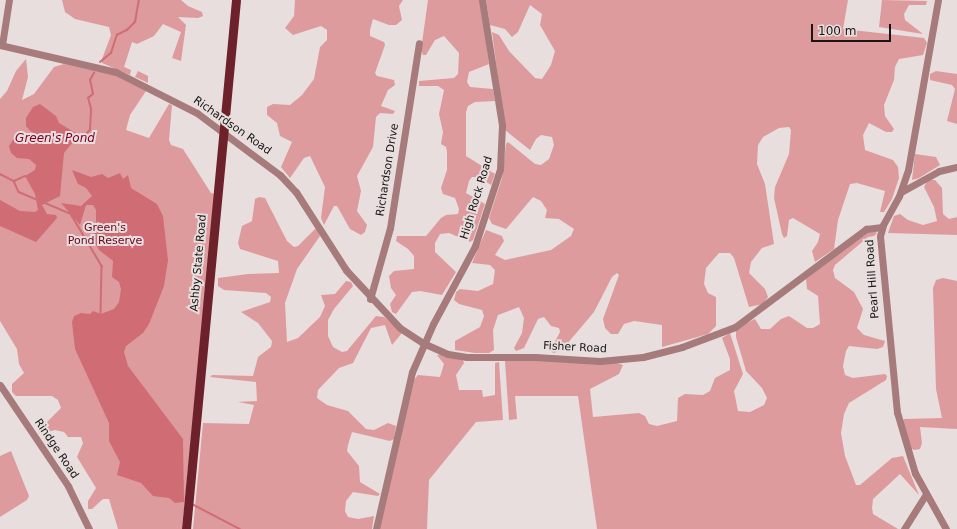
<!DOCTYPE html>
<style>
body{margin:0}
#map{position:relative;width:957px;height:529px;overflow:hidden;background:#e8dede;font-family:"DejaVu Sans",sans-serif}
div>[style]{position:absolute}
.green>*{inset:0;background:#de9b9e}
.water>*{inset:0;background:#d06c73}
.stream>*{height:1.5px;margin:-0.75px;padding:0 0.75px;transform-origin:0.75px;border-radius:0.75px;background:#d06c73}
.minor>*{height:7px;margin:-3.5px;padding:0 3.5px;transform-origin:3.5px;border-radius:3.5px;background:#a77a7b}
.major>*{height:9px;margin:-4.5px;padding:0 4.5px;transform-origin:4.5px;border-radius:4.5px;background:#6d212b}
span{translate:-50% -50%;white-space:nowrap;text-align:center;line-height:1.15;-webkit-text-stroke:4px #e8dede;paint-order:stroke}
.street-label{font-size:11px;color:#181515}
.park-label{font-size:11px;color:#66071d}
.water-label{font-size:12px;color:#850026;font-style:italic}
.scale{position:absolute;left:811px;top:24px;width:80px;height:18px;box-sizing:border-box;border:2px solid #181515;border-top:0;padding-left:5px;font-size:12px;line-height:14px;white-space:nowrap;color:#181515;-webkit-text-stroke:3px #e8dede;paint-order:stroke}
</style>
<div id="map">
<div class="green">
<i style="clip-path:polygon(62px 0,181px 0,188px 6px,202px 12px,203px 16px,198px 18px,178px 17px,186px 25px,181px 61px,172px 58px,181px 32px,163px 24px,154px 36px,137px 44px,132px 42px,124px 67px,131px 70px,130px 75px,102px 63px,102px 59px,111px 35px,109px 27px,75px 19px,65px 12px)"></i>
<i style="clip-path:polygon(295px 0,403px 0,399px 6px,402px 20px,396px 25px,389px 25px,373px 19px,370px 30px,370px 36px,384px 42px,385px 45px,375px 73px,377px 76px,394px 80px,395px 85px,388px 90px,381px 106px,395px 111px,393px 114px,380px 113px,376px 117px,373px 147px,357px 176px,361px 191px,357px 211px,367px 225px,365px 232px,361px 235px,350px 229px,337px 206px,334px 206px,324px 225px,321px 218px,325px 187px,310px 156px,304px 158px,290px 178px,281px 167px,292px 142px,280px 136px,277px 123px,267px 115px,267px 107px,273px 104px,290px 105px,302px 95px,314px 79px,320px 47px,327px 40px,327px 30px,321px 26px,293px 35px,285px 28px,294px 16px)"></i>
<i style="clip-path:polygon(428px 0,480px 0,489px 64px,469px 72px,467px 82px,470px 87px,493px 89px,495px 101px,475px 102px,468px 106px,466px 112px,466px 156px,495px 174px,491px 185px,479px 177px,472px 177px,469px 181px,466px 193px,485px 204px,473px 240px,470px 242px,449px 233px,440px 234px,435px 243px,435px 252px,456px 272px,442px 295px,420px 291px,412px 292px,396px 314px,392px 312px,390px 304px,396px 295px,391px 288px,389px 276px,394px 271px,414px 269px,414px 256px,408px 249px,396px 241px,397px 236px,426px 236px,441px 218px,446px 215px,458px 214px,459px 209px,455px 198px,443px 194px,441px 188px,447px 170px,447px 152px,446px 147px,441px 144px,443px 132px,439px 114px,444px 90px,438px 86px,419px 86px,419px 81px,454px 78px,458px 74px,459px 53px,444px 36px,435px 40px,426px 55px,423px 55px,421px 50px)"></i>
<i style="clip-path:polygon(486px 0,848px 0,843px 29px,924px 38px,927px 43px,923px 55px,899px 59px,895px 67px,894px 80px,884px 105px,885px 116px,894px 129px,892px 132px,886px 132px,869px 123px,863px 135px,865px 150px,893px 160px,898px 167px,899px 178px,892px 199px,884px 212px,880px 212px,885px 191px,857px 183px,850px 184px,838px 220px,834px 249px,815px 262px,812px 251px,818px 242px,820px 234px,793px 218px,789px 220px,787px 236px,784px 238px,782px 234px,774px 198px,775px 187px,789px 154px,791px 130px,789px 127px,779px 128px,763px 137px,758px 145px,757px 164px,765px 184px,774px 244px,762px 248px,751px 262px,749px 273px,765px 289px,768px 297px,763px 304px,749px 307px,734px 258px,730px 253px,719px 253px,706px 268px,704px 284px,708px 293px,716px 297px,716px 326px,708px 334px,662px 347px,662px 325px,634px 321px,624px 324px,618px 334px,611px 334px,605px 328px,603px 319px,619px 275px,617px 273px,612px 277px,594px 312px,561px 351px,553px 353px,551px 349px,560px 332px,559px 328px,551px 326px,544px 317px,538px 319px,524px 348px,516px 351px,514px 348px,522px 333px,524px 318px,519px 307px,498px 315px,493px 330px,494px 350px,489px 353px,475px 353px,455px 350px,455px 341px,480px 327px,484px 316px,482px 310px,459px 304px,454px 300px,456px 292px,460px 289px,478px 291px,493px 284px,495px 270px,490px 265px,472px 263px,486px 230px,502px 236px,504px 241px,495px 255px,505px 260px,551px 250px,571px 236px,574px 229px,559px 219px,545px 218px,547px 210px,541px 201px,533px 197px,506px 229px,492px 224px,489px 218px,502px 178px,506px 144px,508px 142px,535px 164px,541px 165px,549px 159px,554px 145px,552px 137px,541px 135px,536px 139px,530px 150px,505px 130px,492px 32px,499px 35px,509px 51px,535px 78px,542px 79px,551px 65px,555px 51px,540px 25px,542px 14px,530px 5px,518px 32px,512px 37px,505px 29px,490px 25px)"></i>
<i style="clip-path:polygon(882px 0,927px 1px,926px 5px,909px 5px,904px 14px,905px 20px,923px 34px,879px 27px)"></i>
<i style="clip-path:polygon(26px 59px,28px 77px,22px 100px,34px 94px,54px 67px,64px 64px,118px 76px,146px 91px,130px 115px,126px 130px,149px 138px,169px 104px,172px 105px,169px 140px,171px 145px,183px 149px,211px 193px,215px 194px,182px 529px,118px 529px,109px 499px,103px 499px,92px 509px,88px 509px,88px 501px,96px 488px,77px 457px,83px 443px,81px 437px,68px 437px,64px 432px,55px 430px,40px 434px,38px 431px,61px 408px,58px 400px,52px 396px,16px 396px,12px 392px,12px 384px,24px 373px,19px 364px,17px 349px,0 321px,0 99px,7px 91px,16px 71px)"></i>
<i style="clip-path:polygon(138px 71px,148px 76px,148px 83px,135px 77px)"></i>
<i style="clip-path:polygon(936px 71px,957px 74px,957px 124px,947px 121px,955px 89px,952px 85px,930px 80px,930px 74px)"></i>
<i style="clip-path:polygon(915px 154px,936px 157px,940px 165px,919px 178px,912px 180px)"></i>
<i style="clip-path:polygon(928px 180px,935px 180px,942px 188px,943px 214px,949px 219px,957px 217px,957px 235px,888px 233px,894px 216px,900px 214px,908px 220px,923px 225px,937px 221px,934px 207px,924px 187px)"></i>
<i style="clip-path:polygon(259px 197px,265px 198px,287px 241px,294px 247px,298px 246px,315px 229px,318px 230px,320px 236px,297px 269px,285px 303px,287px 342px,298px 338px,320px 317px,325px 306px,321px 295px,335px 294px,346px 281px,351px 282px,353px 286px,334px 309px,328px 320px,328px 336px,333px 347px,342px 352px,347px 351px,376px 316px,384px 317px,402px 333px,392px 345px,385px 325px,371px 328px,353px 363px,339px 368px,318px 390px,317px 398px,327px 405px,348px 411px,366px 429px,374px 430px,388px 423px,396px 426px,394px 439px,390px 441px,352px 432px,348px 445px,347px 451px,359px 466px,360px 482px,380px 494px,378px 496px,353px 492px,346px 501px,345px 511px,348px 517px,358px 519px,374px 516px,372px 529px,193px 529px,203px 423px,249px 424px,254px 405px,238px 402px,257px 401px,256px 382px,210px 377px,212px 375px,253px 376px,258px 357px,271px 347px,272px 341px,258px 323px,241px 312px,270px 302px,271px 297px,266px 293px,224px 290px,218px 286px,218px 278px,248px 274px,279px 273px,278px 261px,240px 249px,238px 243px,242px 226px,252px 221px,255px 199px)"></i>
<i style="clip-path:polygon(875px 231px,877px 233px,874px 236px,868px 237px,835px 265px,833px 270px,835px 278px,854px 292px,863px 309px,857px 328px,864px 335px,885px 341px,883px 347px,877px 349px,849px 346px,846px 351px,843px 366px,845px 375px,853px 378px,885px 374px,887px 376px,886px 380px,849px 403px,844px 414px,841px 433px,845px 456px,856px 485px,860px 485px,892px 458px,903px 456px,919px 495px,900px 474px,873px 499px,872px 508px,873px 514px,898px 529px,597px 529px,578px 396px,515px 396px,517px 419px,509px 420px,505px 361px,508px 359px,617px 363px,623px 365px,619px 374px,590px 389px,593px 417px,639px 413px,645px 416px,649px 424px,657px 426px,677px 421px,678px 398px,685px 394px,703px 395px,710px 391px,715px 378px,730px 370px,730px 359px,722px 338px,730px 333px,743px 374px,734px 391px,738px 411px,750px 412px,764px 405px,767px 398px,762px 388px,746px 371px,736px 337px,736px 328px,755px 319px,761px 329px,770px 329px,781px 319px,789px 316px,807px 328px,813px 328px,820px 324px,818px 296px,807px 289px,806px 279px,865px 233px)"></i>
<i style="clip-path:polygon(943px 278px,957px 281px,957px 429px,920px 427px,922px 443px,920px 449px,915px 450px,911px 449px,902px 422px,904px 419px,942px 418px,936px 389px,933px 288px,936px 280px)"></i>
<i style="clip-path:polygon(442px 354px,463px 360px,464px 363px,456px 375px,459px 390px,482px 390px,483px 397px,495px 395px,495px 363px,499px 362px,503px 420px,476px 422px,429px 480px,427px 529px,378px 529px,411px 383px,418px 375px,440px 377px,444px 364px,437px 355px)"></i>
<i style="clip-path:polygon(11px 451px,29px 496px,27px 500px,0 517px,0 456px)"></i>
</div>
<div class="water">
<i style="clip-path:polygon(40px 104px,56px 116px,59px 123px,79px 135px,64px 153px,60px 196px,42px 205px,47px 214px,56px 215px,57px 218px,36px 242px,0 226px,0 200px,20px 211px,35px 212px,38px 210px,35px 194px,25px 176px,35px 170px,36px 165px,29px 159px,17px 158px,11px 153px,9px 146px,18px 132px,37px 143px,39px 141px,26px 126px,26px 118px,33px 107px)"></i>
<i style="clip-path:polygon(72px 170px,91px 177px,102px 174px,108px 178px,120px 173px,123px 179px,128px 175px,131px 188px,157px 204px,163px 216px,168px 260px,164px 286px,149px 324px,143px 333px,126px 346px,124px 352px,128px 366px,183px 439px,184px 502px,175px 503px,169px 498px,153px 496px,141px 483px,117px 475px,120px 462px,109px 441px,109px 423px,75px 349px,72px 322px,74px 316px,81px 313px,90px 314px,93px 311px,101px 314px,114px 309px,119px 302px,121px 289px,119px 282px,112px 277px,113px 261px,99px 250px,95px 243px,93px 231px,96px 224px,96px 210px,93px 205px,86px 205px,80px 225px,61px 203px,81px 206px,92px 196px,86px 188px,78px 184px)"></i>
</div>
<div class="stream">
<i style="left:100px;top:62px;width:14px;rotate:-39deg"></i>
<i style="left:111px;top:53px;width:19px;rotate:-72deg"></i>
<i style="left:117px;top:35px;width:11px;rotate:-27deg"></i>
<i style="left:127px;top:30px;width:11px;rotate:-45deg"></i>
<i style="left:135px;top:22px;width:22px;rotate:-80deg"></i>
<i style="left:76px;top:140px;width:6px;rotate:-18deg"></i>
<i style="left:82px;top:138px;width:11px;rotate:-45deg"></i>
<i style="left:90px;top:130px;width:21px;rotate:-87deg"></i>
<i style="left:91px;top:109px;width:11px;rotate:-105deg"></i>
<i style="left:88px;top:98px;width:6px;rotate:-39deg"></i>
<i style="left:93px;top:94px;width:14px;rotate:-102deg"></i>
<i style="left:90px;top:80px;width:8px;rotate:-60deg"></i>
<i style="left:0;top:174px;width:16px;rotate:27deg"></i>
<i style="left:14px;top:181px;width:12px;rotate:66deg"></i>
<i style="left:19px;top:192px;width:21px;rotate:23deg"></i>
<i style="left:14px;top:181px;width:12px;rotate:-24deg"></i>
<i style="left:43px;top:202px;width:30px;rotate:23deg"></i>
<i style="left:71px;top:214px;width:61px;rotate:59.2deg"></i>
<i style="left:102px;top:266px;width:49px;rotate:91.2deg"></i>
<i style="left:192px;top:504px;width:54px;rotate:27.5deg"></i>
</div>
<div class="minor">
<i style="left:938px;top:0;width:173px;rotate:100deg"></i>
<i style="left:908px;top:170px;width:28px;rotate:109deg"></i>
<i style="left:899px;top:196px;width:33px;rotate:119deg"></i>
<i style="left:883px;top:225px;width:11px;rotate:105deg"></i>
<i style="left:880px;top:236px;width:177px;rotate:84.5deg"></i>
<i style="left:897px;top:412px;width:64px;rotate:73.6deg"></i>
<i style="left:915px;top:473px;width:64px;rotate:61deg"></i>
<i style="left:0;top:45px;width:119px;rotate:13.1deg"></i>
<i style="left:116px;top:72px;width:91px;rotate:26.8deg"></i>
<i style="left:197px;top:113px;width:104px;rotate:36.8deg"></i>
<i style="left:280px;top:175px;width:23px;rotate:47deg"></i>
<i style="left:296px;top:192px;width:93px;rotate:57.3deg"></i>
<i style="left:346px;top:270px;width:79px;rotate:47deg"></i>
<i style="left:400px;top:328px;width:27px;rotate:33deg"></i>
<i style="left:423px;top:343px;width:27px;rotate:24deg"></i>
<i style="left:448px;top:354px;width:19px;rotate:9deg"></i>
<i style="left:467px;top:357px;width:68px"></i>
<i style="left:535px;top:357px;width:65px;rotate:3.5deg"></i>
<i style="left:600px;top:361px;width:43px;rotate:-5.3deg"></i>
<i style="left:643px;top:357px;width:40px;rotate:-14.4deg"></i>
<i style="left:682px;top:347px;width:57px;rotate:-20.7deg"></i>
<i style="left:735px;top:327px;width:164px;rotate:-36.8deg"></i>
<i style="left:866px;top:229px;width:16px;rotate:-7deg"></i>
<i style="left:2px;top:45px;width:46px;rotate:-81.2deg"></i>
<i style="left:901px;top:192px;width:43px;rotate:-28.9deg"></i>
<i style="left:939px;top:171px;width:18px;rotate:-13deg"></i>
<i style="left:370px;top:299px;width:74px;rotate:-74.3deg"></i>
<i style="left:390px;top:228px;width:187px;rotate:-81.1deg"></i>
<i style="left:0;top:385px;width:122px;rotate:56deg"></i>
<i style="left:68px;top:486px;width:48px;rotate:64deg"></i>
<i style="left:376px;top:529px;width:161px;rotate:-77.1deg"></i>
<i style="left:412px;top:372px;width:52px;rotate:-66.4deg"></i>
<i style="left:433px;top:324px;width:89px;rotate:-61.7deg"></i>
<i style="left:475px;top:246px;width:81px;rotate:-72deg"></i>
<i style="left:500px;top:169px;width:44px;rotate:-87.4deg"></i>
<i style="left:502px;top:125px;width:127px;rotate:-99.1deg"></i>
<i style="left:904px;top:529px;width:41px;rotate:-57.8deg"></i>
</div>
<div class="major">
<i style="left:186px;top:529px;width:531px;rotate:-84.6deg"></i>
</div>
<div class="street-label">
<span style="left:232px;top:126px;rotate:35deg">Richardson Road</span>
<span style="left:388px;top:170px;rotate:-81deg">Richardson Drive</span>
<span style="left:477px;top:198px;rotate:-73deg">High Rock Road</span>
<span style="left:199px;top:263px;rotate:-85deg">Ashby State Road</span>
<span style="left:873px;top:279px;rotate:-94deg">Pearl Hill Road</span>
<span style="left:575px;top:348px;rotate:3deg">Fisher Road</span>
<span style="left:56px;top:449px;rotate:56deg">Rindge Road</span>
</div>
<div class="park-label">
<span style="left:105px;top:235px">Green's<br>Pond Reserve</span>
</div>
<div class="water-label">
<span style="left:55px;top:139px">Green's Pond</span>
</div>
<div class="scale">100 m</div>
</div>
